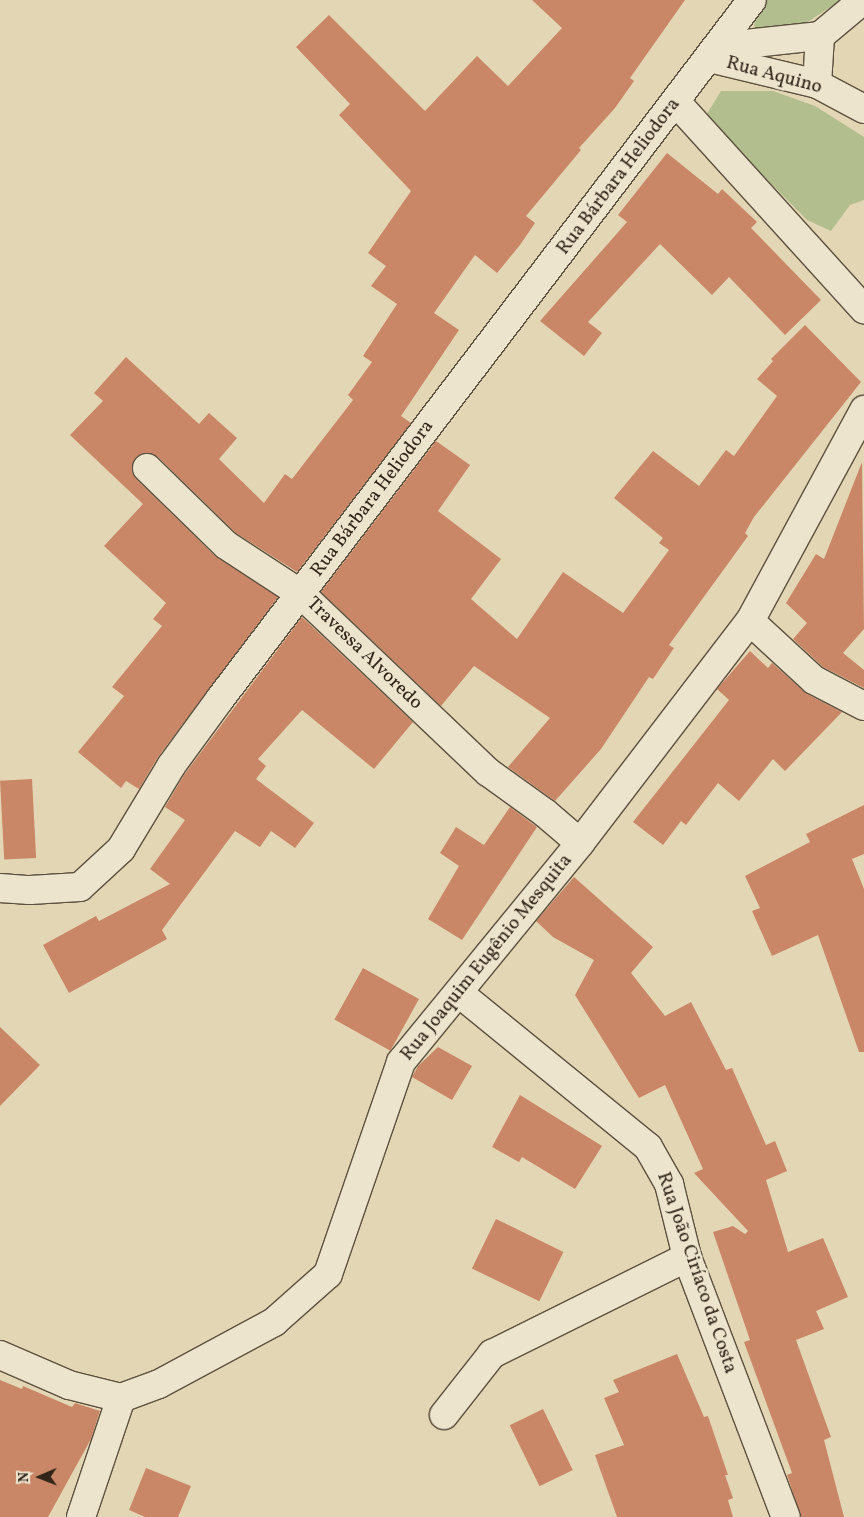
<!DOCTYPE html>
<meta charset="utf-8">
<style>
body{margin:0}
#map{position:relative;width:864px;height:1517px;overflow:hidden;background:#e3d6b4;font-family:Vollkorn,serif}
div>[style]{position:absolute}
.green>*{inset:0;background:#b2be8e}
.building>*{inset:0;background:#ca8767;transform-origin:0 0}
.roads{filter:drop-shadow(1px 0 #5d513f) drop-shadow(-1px 0 #5d513f) drop-shadow(0 1px #5d513f) drop-shadow(0 -1px #5d513f)}
.street>*{height:28px;margin:-14px;padding:0 14px;transform-origin:14px;border-radius:14px;background:#ede4ce}
span{translate:-50% -50%;white-space:nowrap;text-align:center;line-height:1.15;-webkit-text-stroke:5px #ede4ce;paint-order:stroke}
.street-label{font-size:19px;color:#302518}
.north{position:absolute;left:15px;top:1452px;width:50px;height:50px;-webkit-text-stroke:4px #ede4ce;paint-order:stroke;rotate:269deg;font-size:14px;font-weight:700;line-height:20px;text-align:center;color:#302518}
.north::after{content:'';display:block;margin:auto;width:18px;height:22px;background:#302518;clip-path:polygon(50% 0,100% 100%,50% 72%,0 100%)}
</style>
<div id="map">
<div class="green">
<i style="clip-path:polygon(767px 0,841px 0,797px 29px,758px 41px,754px 24px)"></i>
<i style="clip-path:polygon(721px 91px,773px 91px,815px 106px,864px 137px,864px 200px,850px 205px,831px 231px,807px 220px,705px 117px)"></i>
</div>
<div class="building">
<i style="clip-path:polygon(532px 0,685px 0,630px 78px,634px 81px,615px 108px,579px 148px,581px 150px,526px 216px,535px 223px,520px 245px,497px 273px,475px 255px,434px 313px,459px 330px,401px 416px,411px 423px,297px 572px,236px 533px,158px 457px,143px 453px,136px 457px,132px 472px,136px 479px,215px 556px,278px 597px,158px 757px,139px 789px,126px 781px,121px 788px,78px 752px,124px 696px,112px 687px,162px 626px,153px 619px,166px 603px,104px 546px,143px 504px,70px 435px,103px 401px,94px 393px,126px 357px,199px 424px,209px 413px,237px 438px,219px 459px,264px 503px,285px 474px,292px 479px,353px 400px,348px 395px,372px 362px,363px 356px,397px 304px,371px 286px,386px 266px,368px 253px,411px 191px,339px 115px,350px 104px,296px 47px,329px 15px,425px 111px,477px 56px,508px 86px,562px 28px)"></i>
<i style="clip-path:polygon(667px 153px,718px 194px,722px 189px,757px 222px,751px 228px,821px 300px,785px 335px,729px 277px,712px 295px,660px 244px,588px 322px,602px 333px,584px 356px,540px 321px,627px 222px,618px 215px)"></i>
<i style="clip-path:polygon(805px 325px,861px 382px,754px 517px,745px 533px,748px 536px,669px 645px,674px 648px,653px 679px,649px 677px,601px 749px,555px 801px,508px 767px,550px 718px,474px 666px,441px 706px,321px 592px,436px 441px,470px 465px,438px 511px,501px 559px,471px 599px,517px 639px,563px 572px,623px 613px,669px 550px,659px 543px,663px 538px,614px 498px,653px 451px,699px 486px,726px 450px,734px 456px,777px 396px,757px 379px,773px 361px,771px 359px)"></i>
<i style="clip-path:polygon(862px 462px,864px 629px,843px 653px,864px 670px,864px 688px,823px 667px,793px 639px,807px 623px,786px 603px,816px 554px,824px 559px)"></i>
<i style="clip-path:polygon(302px 617px,413px 722px,374px 769px,302px 710px,258px 759px,266px 766px,256px 779px,314px 823px,295px 848px,271px 831px,260px 847px,235px 831px,162px 930px,167px 939px,69px 993px,43px 945px,96px 916px,99px 921px,170px 884px,150px 869px,185px 820px,165px 807px,184px 775px)"></i>
<i style="clip-path:polygon(750px 651px,768px 668px,772px 663px,807px 694px,842px 712px,785px 771px,773px 759px,739px 801px,718px 783px,686px 825px,681px 821px,663px 845px,633px 822px,729px 700px,717px 689px)"></i>
<i style="left:32px;top:779px;width:79px;height:32px;rotate:87deg"></i>
<i style="clip-path:polygon(864px 805px,864px 854px,852px 859px,864px 889px,864px 1052px,859px 1052px,818px 935px,772px 956px,752px 911px,760px 908px,745px 876px,810px 842px,806px 834px)"></i>
<i style="clip-path:polygon(510px 807px,537px 827px,462px 940px,428px 919px,459px 866px,440px 853px,456px 827px,484px 845px)"></i>
<i style="clip-path:polygon(574px 877px,653px 947px,631px 973px,665px 1016px,691px 1002px,726px 1070px,732px 1068px,766px 1145px,775px 1141px,787px 1171px,766px 1180px,788px 1252px,823px 1238px,848px 1297px,816px 1311px,824px 1329px,796px 1340px,831px 1437px,824px 1440px,844px 1517px,801px 1517px,787px 1475px,792px 1473px,744px 1342px,750px 1340px,713px 1232px,733px 1226px,745px 1234px,748px 1231px,694px 1173px,703px 1169px,665px 1085px,639px 1098px,575px 995px,594px 960px,553px 937px,536px 921px)"></i>
<i style="left:363px;top:968px;width:64px;height:59px;rotate:29deg"></i>
<i style="clip-path:polygon(0 1027px,40px 1065px,0 1106px)"></i>
<i style="clip-path:polygon(438px 1047px,472px 1066px,452px 1100px,412px 1077px,418px 1066px)"></i>
<i style="clip-path:polygon(520px 1095px,602px 1146px,575px 1189px,522px 1157px,519px 1162px,492px 1147px)"></i>
<i style="left:496px;top:1219px;width:75px;height:55px;rotate:26deg"></i>
<i style="clip-path:polygon(677px 1354px,704px 1417px,708px 1416px,728px 1475px,725px 1475px,733px 1498px,728px 1500px,733px 1517px,617px 1517px,595px 1455px,624px 1445px,604px 1398px,619px 1392px,613px 1380px)"></i>
<i style="clip-path:polygon(0 1380px,22px 1389px,23px 1386px,72px 1407px,75px 1403px,100px 1411px,91px 1439px,48px 1517px,0 1517px)"></i>
<i style="left:543px;top:1409px;width:68px;height:37px;rotate:64deg"></i>
<i style="clip-path:polygon(146px 1468px,191px 1486px,178px 1517px,145px 1517px,129px 1510px)"></i>
</div>
<div class="roads">
<div class="street">
<i style="left:717px;top:47px;width:104px;rotate:-6.1deg"></i>
<i style="left:820px;top:36px;width:56px;rotate:-39.9deg"></i>
<i style="left:709px;top:58px;width:111px;rotate:13.5deg"></i>
<i style="left:817px;top:84px;width:53px;rotate:28deg"></i>
<i style="left:817px;top:84px;width:48px;rotate:-86.4deg"></i>
<i style="left:676px;top:102px;width:280px;rotate:47.8deg"></i>
<i style="left:147px;top:468px;width:110px;rotate:44.3deg"></i>
<i style="left:226px;top:545px;width:90px;rotate:33.2deg"></i>
<i style="left:301px;top:594px;width:258px;rotate:43.6deg"></i>
<i style="left:488px;top:772px;width:70px;rotate:35.7deg"></i>
<i style="left:545px;top:813px;width:46px;rotate:40.6deg"></i>
<i style="left:750px;top:621px;width:87px;rotate:42.7deg"></i>
<i style="left:814px;top:680px;width:56px;rotate:27.5deg"></i>
<i style="left:0;top:888px;width:30px;rotate:4deg"></i>
<i style="left:30px;top:890px;width:50px;rotate:-3.4deg"></i>
<i style="left:80px;top:887px;width:56px;rotate:-42.8deg"></i>
<i style="left:121px;top:849px;width:97px;rotate:-58.9deg"></i>
<i style="left:171px;top:766px;width:83px;rotate:-53.8deg"></i>
<i style="left:220px;top:699px;width:878px;rotate:-52.73deg"></i>
<i style="left:459px;top:993px;width:244px;rotate:39.2deg"></i>
<i style="left:648px;top:1147px;width:43px;rotate:60.4deg"></i>
<i style="left:669px;top:1184px;width:75px;rotate:76.1deg"></i>
<i style="left:687px;top:1257px;width:278px;rotate:69.2deg"></i>
<i style="left:0;top:1355px;width:75px;rotate:23.5deg"></i>
<i style="left:69px;top:1385px;width:54px;rotate:14deg"></i>
<i style="left:444px;top:1415px;width:78px;rotate:-51.8deg"></i>
<i style="left:492px;top:1354px;width:218px;rotate:-26.4deg"></i>
<i style="left:81px;top:1517px;width:126px;rotate:-71.4deg"></i>
<i style="left:121px;top:1398px;width:40px;rotate:-20.2deg"></i>
<i style="left:159px;top:1384px;width:131px;rotate:-28.3deg"></i>
<i style="left:274px;top:1322px;width:72px;rotate:-41.6deg"></i>
<i style="left:328px;top:1274px;width:224px;rotate:-71deg"></i>
<i style="left:401px;top:1062px;width:283px;rotate:-50.7deg"></i>
<i style="left:580px;top:843px;width:280px;rotate:-52.6deg"></i>
<i style="left:750px;top:621px;width:240px;rotate:-61.6deg"></i>
</div>
</div>
<div class="street-label">
<span style="left:774px;top:76px;rotate:15deg">Rua Aquino</span>
<span style="left:619px;top:177px;rotate:-53deg">Rua Bárbara Heliodora</span>
<span style="left:373px;top:499px;rotate:-53deg">Rua Bárbara Heliodora</span>
<span style="left:364px;top:654px;rotate:44deg">Travessa Alvoredo</span>
<span style="left:487px;top:958px;rotate:-51deg">Rua Joaquim Eugênio Mesquita</span>
<span style="left:696px;top:1273px;rotate:71deg">Rua João Ciríaco da Costa</span>
</div>
<div class="north">N</div>
</div>
